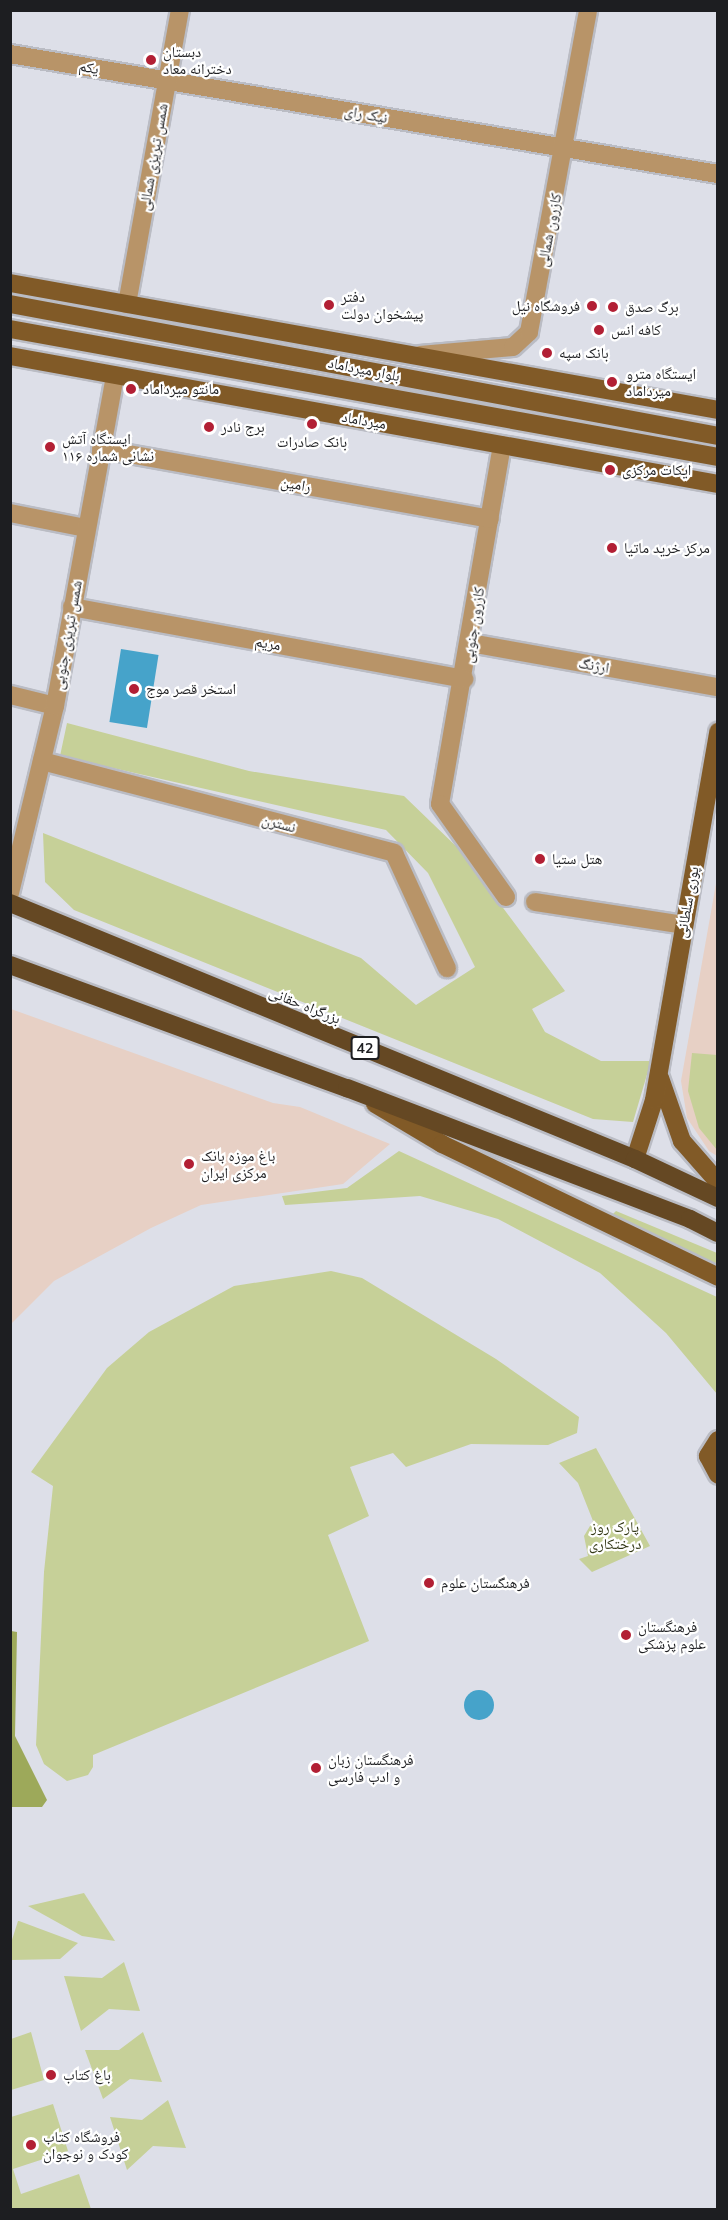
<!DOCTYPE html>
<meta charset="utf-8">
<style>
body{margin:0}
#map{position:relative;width:728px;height:2220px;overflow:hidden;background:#dddfe8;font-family:Mulish,"Noto Naskh Arabic",sans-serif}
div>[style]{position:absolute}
.commercial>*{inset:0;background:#e7d0c5}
.green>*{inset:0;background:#c6d098}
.forest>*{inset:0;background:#9da95a}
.water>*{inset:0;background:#46a3ca;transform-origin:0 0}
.round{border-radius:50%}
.roads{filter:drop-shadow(2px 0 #babcc4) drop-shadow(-2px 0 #babcc4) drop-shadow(0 2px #babcc4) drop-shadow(0 -2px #babcc4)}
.minor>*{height:18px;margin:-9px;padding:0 9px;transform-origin:9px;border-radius:9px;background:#b89468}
.major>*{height:18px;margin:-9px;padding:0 9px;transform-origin:9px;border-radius:9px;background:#815a27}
.highway>*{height:18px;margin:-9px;padding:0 9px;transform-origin:9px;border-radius:9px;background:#654823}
.dots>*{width:16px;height:16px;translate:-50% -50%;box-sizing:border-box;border:3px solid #fff;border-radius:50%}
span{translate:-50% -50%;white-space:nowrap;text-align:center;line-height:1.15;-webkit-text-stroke:4.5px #fff;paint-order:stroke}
.shield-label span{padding:2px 4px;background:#fff;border:2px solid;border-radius:4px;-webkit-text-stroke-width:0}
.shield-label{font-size:14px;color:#1d1e21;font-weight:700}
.poi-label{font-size:15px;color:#1d1e21}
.left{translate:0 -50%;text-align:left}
.right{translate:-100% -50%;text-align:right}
.street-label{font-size:15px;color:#1d1e21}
.park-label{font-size:15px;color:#343917}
.frame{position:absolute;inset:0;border:12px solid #1d1e21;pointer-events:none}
</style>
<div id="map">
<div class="commercial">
<i style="clip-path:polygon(717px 878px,717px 1156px,709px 1151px,687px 1118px,681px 1081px)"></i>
<i style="clip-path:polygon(11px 1009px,273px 1103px,300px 1107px,390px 1144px,343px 1184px,201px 1205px,151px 1228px,54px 1281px,11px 1324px)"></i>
</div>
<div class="green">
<i style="clip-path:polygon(67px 723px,249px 771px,404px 796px,460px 850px,565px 991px,532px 1009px,545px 1032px,601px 1061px,651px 1061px,633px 1122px,593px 1119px,74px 910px,45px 882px,43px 833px,361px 958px,416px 1005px,475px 967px,428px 873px,386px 830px,60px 756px)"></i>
<i style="clip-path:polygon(692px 1053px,717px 1055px,717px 1150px,699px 1128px,688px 1091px)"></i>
<i style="clip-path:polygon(399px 1151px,717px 1297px,717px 1394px,666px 1333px,600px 1273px,498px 1219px,420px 1196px,285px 1205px,282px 1196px,347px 1188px)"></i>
<i style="clip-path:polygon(616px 1211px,717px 1253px,717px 1264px,609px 1218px)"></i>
<i style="clip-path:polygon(331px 1271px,362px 1278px,496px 1359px,579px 1417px,577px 1433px,548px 1445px,471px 1444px,406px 1467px,393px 1453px,350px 1467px,369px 1516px,328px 1535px,369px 1641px,93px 1755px,93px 1767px,88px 1775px,67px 1781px,44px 1764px,36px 1745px,44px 1572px,53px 1486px,31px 1472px,107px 1368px,149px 1332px,234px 1286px)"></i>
<i style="clip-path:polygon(596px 1448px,650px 1546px,592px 1572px,579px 1559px,588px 1556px,584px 1536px,593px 1521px,578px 1483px,559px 1463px)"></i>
<i style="clip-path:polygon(84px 1893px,115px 1941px,82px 1936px,28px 1906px)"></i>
<i style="clip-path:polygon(18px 1921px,19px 1921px,78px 1943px,60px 1959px,11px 1960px,11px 1943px)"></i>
<i style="clip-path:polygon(124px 1962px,140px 2011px,109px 2009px,81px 2031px,64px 1976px,102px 1978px)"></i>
<i style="clip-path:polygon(31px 2032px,44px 2080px,11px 2090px,11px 2039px)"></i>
<i style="clip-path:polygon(143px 2032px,162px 2082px,130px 2079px,103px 2099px,85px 2050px,119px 2050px)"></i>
<i style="clip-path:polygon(168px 2100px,186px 2148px,153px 2146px,127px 2170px,110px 2117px,142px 2120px)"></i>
<i style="clip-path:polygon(53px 2104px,68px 2151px,13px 2169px,21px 2194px,79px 2174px,91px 2209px,11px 2209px,11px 2117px)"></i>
</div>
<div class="forest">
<i style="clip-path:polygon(11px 1631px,17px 1632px,15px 1736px,47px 1800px,42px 1807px,11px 1807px)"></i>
</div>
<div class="water">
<i style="left:121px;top:649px;width:38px;height:74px;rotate:9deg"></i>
<i class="round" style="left:464px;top:1690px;width:30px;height:30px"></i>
</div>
<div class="roads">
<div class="minor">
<i style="left:10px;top:54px;width:718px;rotate:9.62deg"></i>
<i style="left:127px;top:304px;width:299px;rotate:-79.8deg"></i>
<i style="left:420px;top:355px;width:93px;rotate:-4.9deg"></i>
<i style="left:513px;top:347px;width:22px;rotate:-43deg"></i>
<i style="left:529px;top:332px;width:327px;rotate:-79.6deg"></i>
<i style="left:502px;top:445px;width:364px;rotate:99.8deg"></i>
<i style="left:440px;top:804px;width:114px;rotate:54.6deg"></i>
<i style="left:101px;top:449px;width:395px;rotate:10.2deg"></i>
<i style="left:10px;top:513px;width:77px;rotate:11.2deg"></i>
<i style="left:72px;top:607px;width:399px;rotate:10.4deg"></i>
<i style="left:470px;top:643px;width:252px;rotate:10.1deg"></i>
<i style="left:10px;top:695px;width:46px;rotate:13.7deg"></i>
<i style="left:42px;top:761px;width:364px;rotate:14.6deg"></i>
<i style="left:394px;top:853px;width:127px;rotate:65.3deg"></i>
<i style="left:10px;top:893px;width:192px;rotate:-76.5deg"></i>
<i style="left:55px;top:706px;width:336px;rotate:-79.7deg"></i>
<i style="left:535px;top:902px;width:151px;rotate:8.8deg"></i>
</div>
<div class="major">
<i style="left:10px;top:283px;width:719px;rotate:10.17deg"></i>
<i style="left:10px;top:304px;width:720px;rotate:10.56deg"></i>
<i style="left:10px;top:329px;width:719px;rotate:10.25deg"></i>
<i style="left:10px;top:356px;width:719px;rotate:10.25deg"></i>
<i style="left:660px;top:1078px;width:67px;rotate:70.8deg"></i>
<i style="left:682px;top:1141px;width:55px;rotate:48.7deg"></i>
<i style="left:375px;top:1104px;width:78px;rotate:30.8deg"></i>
<i style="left:442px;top:1144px;width:306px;rotate:25.7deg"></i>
<i style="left:635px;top:1159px;width:62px;rotate:-72.1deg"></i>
<i style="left:654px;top:1100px;width:374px;rotate:-80.1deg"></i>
<i style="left:718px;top:1440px;width:19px;rotate:122deg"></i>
<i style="left:708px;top:1456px;width:21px;rotate:62deg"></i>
</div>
<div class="highway">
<i style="left:10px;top:903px;width:675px;rotate:22.27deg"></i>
<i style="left:635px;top:1159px;width:92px;rotate:25.2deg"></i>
<i style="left:10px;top:965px;width:359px;rotate:20.1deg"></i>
<i style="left:347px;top:1088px;width:367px;rotate:20.9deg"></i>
<i style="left:690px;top:1219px;width:31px;rotate:27deg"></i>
</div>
</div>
<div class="dots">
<i style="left:151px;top:60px;background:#b21f34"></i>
<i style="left:329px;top:305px;background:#b21f34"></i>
<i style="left:592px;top:306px;background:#b21f34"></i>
<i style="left:613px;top:307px;background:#b21f34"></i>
<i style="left:599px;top:330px;background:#b21f34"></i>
<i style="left:547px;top:353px;background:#b21f34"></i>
<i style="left:612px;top:382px;background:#b21f34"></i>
<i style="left:131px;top:389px;background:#b21f34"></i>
<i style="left:312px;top:424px;background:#b21f34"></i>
<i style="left:209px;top:427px;background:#b21f34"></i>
<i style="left:50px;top:447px;background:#b21f34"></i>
<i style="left:610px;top:470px;background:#b21f34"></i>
<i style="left:612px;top:548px;background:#b21f34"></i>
<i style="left:134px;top:689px;background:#b21f34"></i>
<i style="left:540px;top:859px;background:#b21f34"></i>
<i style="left:189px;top:1164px;background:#b21f34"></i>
<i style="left:429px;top:1583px;background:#b21f34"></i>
<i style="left:626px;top:1635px;background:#b21f34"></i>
<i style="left:316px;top:1768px;background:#b21f34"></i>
<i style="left:51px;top:2075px;background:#b21f34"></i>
<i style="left:31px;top:2145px;background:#b21f34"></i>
</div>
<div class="shield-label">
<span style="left:365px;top:1048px">42</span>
</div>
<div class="poi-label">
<span class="left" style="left:163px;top:60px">دبستان<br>دخترانه معاد</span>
<span class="left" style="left:341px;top:305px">دفتر<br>پیشخوان دولت</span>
<span class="right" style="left:580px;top:306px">فروشگاه نیل</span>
<span class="left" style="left:625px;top:307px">برگ صدق</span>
<span class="left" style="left:611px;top:330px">کافه انس</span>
<span class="left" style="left:559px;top:353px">بانک سپه</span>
<span class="left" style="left:626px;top:382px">ایستگاه مترو<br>میرداماد</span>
<span class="left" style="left:143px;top:389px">مانتو میرداماد</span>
<span class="left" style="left:221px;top:427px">برج نادر</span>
<span class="left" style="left:62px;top:447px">ایستگاه آتش<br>نشانی شماره ۱۱۶</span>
<span style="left:312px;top:442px">بانک صادرات</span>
<span class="left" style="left:622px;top:470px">ایکات مرکزی</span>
<span class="left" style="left:624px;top:548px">مرکز خرید ماتیا</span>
<span class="left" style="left:146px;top:689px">استخر قصر موج</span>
<span class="left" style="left:552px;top:859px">هتل ستیا</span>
<span class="left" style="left:201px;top:1164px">باغ موزه بانک<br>مرکزی ایران</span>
<span class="left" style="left:441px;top:1583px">فرهنگستان علوم</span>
<span class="left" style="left:638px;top:1635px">فرهنگستان<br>علوم پزشکی</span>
<span class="left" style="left:328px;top:1768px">فرهنگستان زبان<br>و ادب فارسی</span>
<span class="left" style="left:63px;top:2075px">باغ کتاب</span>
<span class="left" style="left:43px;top:2145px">فروشگاه کتاب<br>کودک و نوجوان</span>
</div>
<div class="street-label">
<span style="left:89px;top:67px;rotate:10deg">یکم</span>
<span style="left:366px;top:114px;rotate:10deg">نیک رای</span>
<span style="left:153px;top:157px;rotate:-80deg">شمس تبریزی شمالی</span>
<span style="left:549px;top:230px;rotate:-79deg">کازرون شمالی</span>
<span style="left:364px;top:369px;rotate:11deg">بلوار میرداماد</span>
<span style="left:364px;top:420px;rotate:10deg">میرداماد</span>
<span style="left:296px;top:484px;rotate:10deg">رامین</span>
<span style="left:473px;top:625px;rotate:-81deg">کازرون جنوبی</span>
<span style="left:67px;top:635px;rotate:-80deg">شمس تبریزی جنوبی</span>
<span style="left:268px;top:643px;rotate:10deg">مریم</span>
<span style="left:594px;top:665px;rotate:10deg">ارژنگ</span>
<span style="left:279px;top:823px;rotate:15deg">نسترن</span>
<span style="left:687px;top:902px;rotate:-80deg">پوری سلطانی</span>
<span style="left:305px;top:1005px;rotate:22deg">بزرگراه حقانی</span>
</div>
<div class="park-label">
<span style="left:615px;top:1535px">پارک روز<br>درختکاری</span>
</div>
<div class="frame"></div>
</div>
